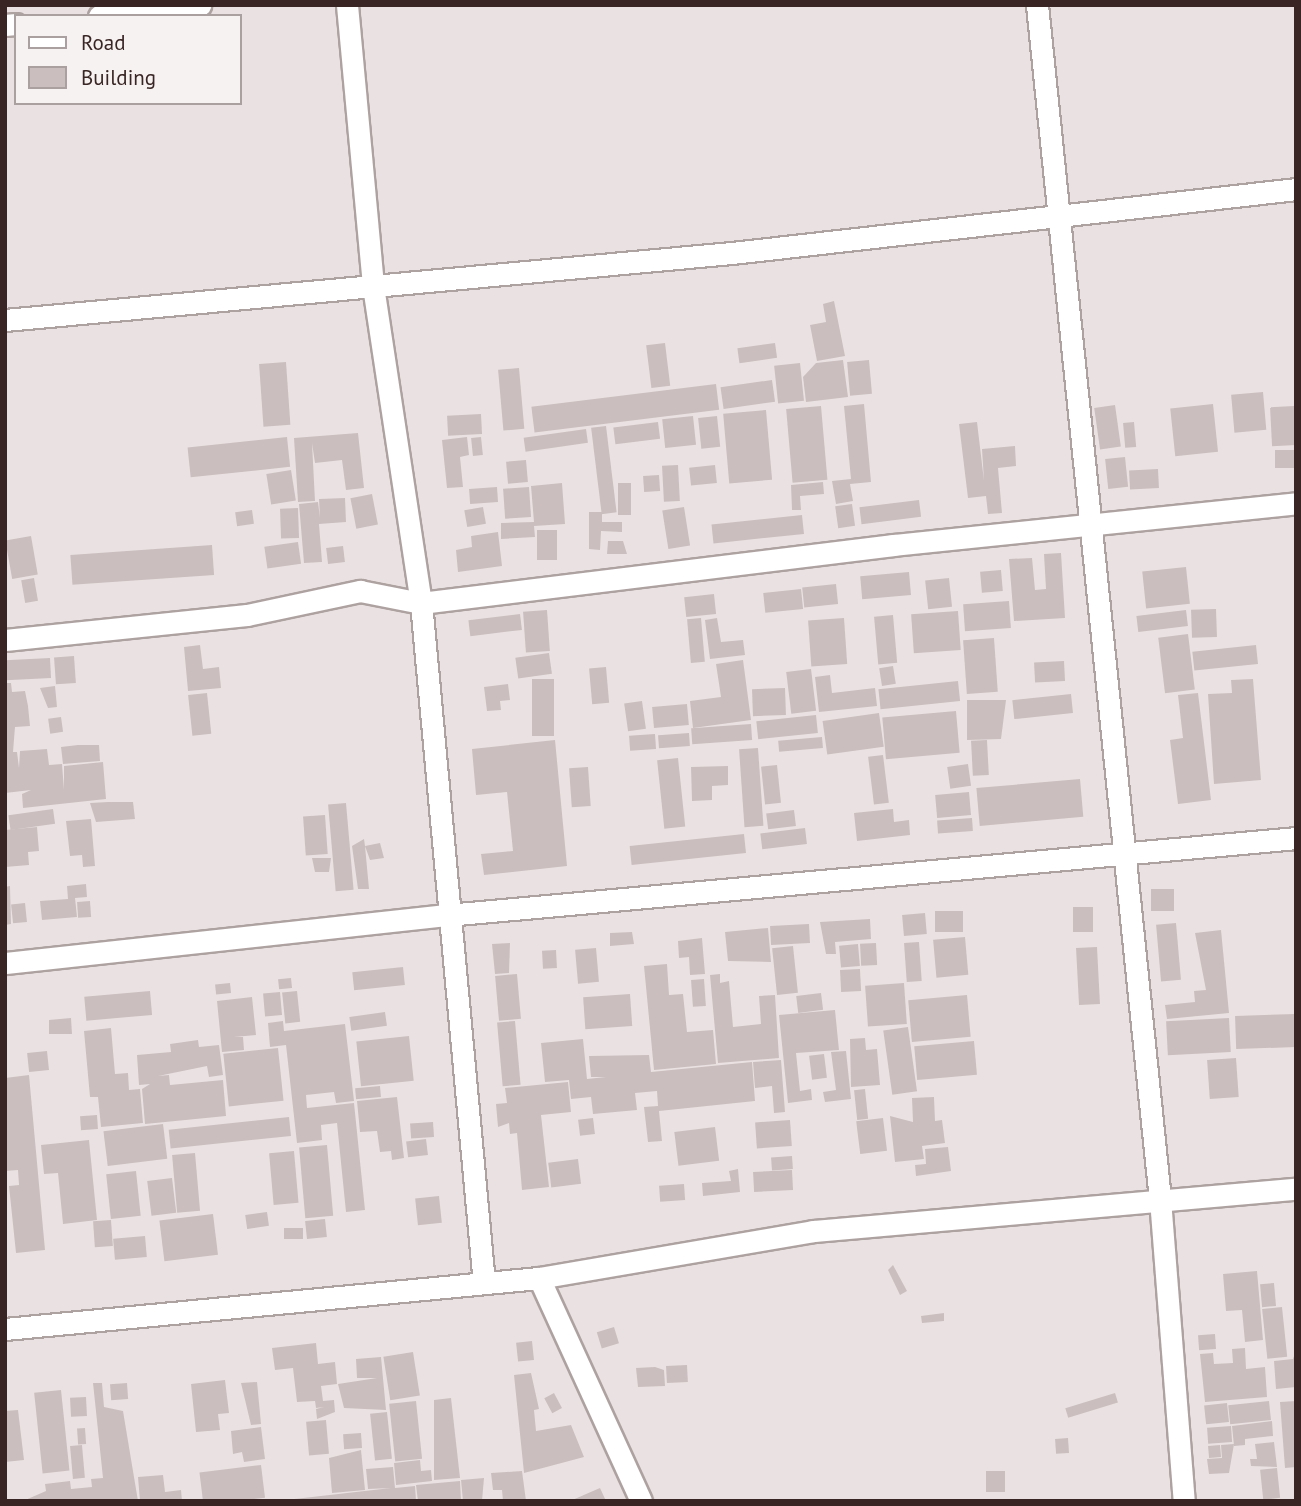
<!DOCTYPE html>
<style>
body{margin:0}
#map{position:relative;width:1301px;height:1506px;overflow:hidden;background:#eae2e2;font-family:"PT Sans",sans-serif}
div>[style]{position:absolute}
.building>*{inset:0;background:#cbbebf;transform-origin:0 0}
.roads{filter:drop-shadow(2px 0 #aea2a1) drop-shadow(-2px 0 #aea2a1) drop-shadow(0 2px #aea2a1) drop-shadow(0 -2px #aea2a1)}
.minor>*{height:21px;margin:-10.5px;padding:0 10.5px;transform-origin:10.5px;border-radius:10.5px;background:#fff}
span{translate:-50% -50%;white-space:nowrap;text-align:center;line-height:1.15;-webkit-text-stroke:6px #f7f2f2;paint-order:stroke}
.frame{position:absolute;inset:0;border:7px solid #392624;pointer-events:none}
.legend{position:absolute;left:14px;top:14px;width:228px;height:91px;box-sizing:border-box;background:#f7f2f2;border:2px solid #aba0a0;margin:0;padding:9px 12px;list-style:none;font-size:21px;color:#392624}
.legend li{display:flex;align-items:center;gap:14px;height:35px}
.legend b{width:35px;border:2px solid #aba0a0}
</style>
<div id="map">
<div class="building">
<i style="clip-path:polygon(834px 301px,845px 356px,817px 361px,810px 325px,826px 322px,823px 304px)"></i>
<i style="left:665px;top:343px;width:43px;height:19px;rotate:83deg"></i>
<i style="left:775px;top:343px;width:15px;height:38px;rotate:82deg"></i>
<i style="clip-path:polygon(843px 360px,848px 397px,806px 402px,803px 377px,816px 363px)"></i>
<i style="left:869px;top:360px;width:34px;height:22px;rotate:85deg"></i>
<i style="left:286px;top:362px;width:63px;height:27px;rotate:86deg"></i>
<i style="left:800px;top:363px;width:38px;height:26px;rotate:84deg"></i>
<i style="left:519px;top:368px;width:61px;height:21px;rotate:85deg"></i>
<i style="left:772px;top:380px;width:22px;height:52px;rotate:82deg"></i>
<i style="left:716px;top:384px;width:26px;height:186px;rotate:83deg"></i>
<i style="left:1263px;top:392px;width:38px;height:32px;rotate:85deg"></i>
<i style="clip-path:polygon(864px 404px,871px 482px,850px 484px,853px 501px,836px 504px,832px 481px,851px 479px,844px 406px)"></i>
<i style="left:1213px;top:404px;width:48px;height:43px;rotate:84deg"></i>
<i style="left:1115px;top:405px;width:42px;height:21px;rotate:82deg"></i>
<i style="left:821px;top:406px;width:74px;height:35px;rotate:85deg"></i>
<i style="left:1294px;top:406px;width:39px;height:24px;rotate:87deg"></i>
<i style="left:766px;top:410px;width:70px;height:43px;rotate:85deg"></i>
<i style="left:481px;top:414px;width:20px;height:34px;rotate:87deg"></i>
<i style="left:693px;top:416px;width:29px;height:31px;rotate:84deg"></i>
<i style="left:717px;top:416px;width:31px;height:19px;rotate:84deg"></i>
<i style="left:658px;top:422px;width:17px;height:45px;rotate:83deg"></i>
<i style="clip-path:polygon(977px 422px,984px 481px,982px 449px,1015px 446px,1016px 466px,998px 468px,1002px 513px,988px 514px,986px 496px,968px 498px,959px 424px)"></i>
<i style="left:1134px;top:422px;width:25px;height:11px;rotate:85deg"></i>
<i style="left:606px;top:426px;width:87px;height:15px;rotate:83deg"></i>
<i style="left:586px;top:429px;width:14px;height:63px;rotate:82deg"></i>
<i style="clip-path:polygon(358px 433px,364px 488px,346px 490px,342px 460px,315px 463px,312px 443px,315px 501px,298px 502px,294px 438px)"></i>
<i style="left:287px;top:437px;width:30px;height:100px;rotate:84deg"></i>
<i style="clip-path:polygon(467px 437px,469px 455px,460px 457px,463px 487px,447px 488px,442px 440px)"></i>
<i style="left:481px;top:437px;width:18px;height:10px;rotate:84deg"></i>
<i style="left:1296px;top:450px;width:18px;height:21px;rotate:90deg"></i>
<i style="left:1125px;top:457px;width:30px;height:20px;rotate:84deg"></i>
<i style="left:526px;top:460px;width:22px;height:20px;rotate:85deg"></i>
<i style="left:678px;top:465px;width:36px;height:16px;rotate:87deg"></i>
<i style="left:715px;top:465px;width:18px;height:26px;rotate:84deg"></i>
<i style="left:1158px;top:469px;width:19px;height:29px;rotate:87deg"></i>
<i style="left:291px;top:470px;width:31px;height:25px;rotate:81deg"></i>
<i style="left:659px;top:475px;width:16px;height:16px;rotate:86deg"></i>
<i style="clip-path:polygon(823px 482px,824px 494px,800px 496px,801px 510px,792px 510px,791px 485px)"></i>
<i style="clip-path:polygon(562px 483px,565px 524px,534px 526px,535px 537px,501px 539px,501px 523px,534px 522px,531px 486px)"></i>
<i style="left:618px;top:483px;width:13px;height:32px"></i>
<i style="left:497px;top:487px;width:15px;height:28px;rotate:86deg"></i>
<i style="left:529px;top:487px;width:30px;height:26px;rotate:86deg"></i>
<i style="left:372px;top:494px;width:31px;height:22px;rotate:79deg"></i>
<i style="clip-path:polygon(345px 498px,346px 522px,319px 524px,322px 562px,304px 563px,299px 504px,318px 502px,320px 518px,319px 499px)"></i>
<i style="left:919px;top:500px;width:17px;height:60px;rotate:83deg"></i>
<i style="left:852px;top:504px;width:22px;height:17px;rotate:82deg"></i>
<i style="left:483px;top:507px;width:17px;height:19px;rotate:80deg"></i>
<i style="left:684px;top:507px;width:39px;height:22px;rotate:81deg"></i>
<i style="left:298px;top:508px;width:30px;height:18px;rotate:88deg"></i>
<i style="left:252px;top:510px;width:14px;height:17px;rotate:82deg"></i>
<i style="clip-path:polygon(589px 512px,602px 512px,602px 522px,622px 522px,622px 532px,601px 531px,600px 550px,589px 549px)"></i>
<i style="left:802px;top:515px;width:19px;height:91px;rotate:84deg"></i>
<i style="left:537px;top:530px;width:20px;height:30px"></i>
<i style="clip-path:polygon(498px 532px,502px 566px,458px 572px,456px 550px,472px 547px,471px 536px)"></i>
<i style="left:31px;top:536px;width:39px;height:26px;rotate:80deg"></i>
<i style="clip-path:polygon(608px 541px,623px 541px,627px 554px,607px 554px)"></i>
<i style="left:298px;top:542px;width:22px;height:34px;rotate:82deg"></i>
<i style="left:212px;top:545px;width:30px;height:142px;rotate:86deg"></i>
<i style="left:343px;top:546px;width:16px;height:17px;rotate:83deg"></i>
<i style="clip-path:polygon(1061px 553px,1065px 618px,1014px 621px,1009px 559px,1032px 558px,1035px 590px,1046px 589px,1044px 554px)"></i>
<i style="left:1186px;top:567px;width:37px;height:44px;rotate:84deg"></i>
<i style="left:1001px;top:570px;width:21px;height:21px;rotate:85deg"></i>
<i style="left:909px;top:572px;width:23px;height:49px;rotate:85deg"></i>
<i style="left:34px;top:578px;width:23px;height:13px;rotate:80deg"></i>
<i style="left:949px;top:578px;width:29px;height:24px;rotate:84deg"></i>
<i style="left:836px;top:584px;width:20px;height:34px;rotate:84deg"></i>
<i style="left:801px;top:589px;width:20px;height:38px;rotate:84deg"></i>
<i style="left:714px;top:594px;width:20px;height:30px;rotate:84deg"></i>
<i style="left:1009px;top:601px;width:27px;height:46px;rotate:86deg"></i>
<i style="left:1216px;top:609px;width:28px;height:25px;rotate:88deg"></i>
<i style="left:547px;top:610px;width:41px;height:24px;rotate:86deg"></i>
<i style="left:1186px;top:610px;width:16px;height:50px;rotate:83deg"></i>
<i style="left:958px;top:611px;width:39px;height:47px;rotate:86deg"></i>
<i style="left:520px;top:614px;width:16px;height:52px;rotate:83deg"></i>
<i style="left:893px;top:615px;width:48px;height:19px;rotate:85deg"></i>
<i style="left:701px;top:618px;width:44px;height:14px;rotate:85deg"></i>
<i style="clip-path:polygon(717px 618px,721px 642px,743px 640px,745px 655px,710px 659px,705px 620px)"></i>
<i style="left:844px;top:618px;width:46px;height:36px;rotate:86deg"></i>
<i style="left:1188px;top:634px;width:56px;height:30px;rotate:83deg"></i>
<i style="left:994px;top:638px;width:54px;height:31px;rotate:86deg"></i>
<i style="clip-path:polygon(200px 645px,203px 669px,219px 667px,221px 688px,188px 691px,184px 647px)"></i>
<i style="left:1256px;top:645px;width:19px;height:64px;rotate:84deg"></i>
<i style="left:549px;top:653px;width:21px;height:34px;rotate:82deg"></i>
<i style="left:74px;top:656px;width:27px;height:20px;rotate:86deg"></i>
<i style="left:50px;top:658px;width:20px;height:45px;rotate:87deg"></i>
<i style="clip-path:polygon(743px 660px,751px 720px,693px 728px,690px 701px,721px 697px,716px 664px)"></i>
<i style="left:1064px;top:661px;width:20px;height:30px;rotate:87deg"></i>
<i style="left:893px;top:666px;width:18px;height:14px;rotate:81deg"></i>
<i style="left:606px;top:667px;width:36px;height:17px;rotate:85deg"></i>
<i style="left:811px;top:669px;width:42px;height:25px;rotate:83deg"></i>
<i style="clip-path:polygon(830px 675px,832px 693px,875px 688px,877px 706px,819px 712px,815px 677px)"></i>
<i style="left:532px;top:679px;width:22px;height:57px"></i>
<i style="clip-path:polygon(1253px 679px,1261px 780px,1214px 784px,1208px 694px,1232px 693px,1231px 680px)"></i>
<i style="left:958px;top:681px;width:20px;height:80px;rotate:84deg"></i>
<i style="clip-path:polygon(5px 683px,11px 683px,12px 692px,25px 691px,28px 706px,30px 726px,15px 727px,13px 752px,17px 752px,19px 768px,20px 751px,47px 749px,49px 765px,62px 764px,64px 790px,64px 766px,103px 762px,106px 799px,23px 808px,22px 794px,31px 790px,5px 793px)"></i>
<i style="clip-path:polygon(508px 684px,510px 700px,500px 701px,501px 710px,487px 711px,484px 687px)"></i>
<i style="clip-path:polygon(55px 686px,57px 707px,48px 708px,40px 688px)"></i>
<i style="left:785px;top:688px;width:27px;height:33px;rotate:88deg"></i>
<i style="left:207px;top:693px;width:41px;height:19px;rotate:84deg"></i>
<i style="clip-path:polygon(1198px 693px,1211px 800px,1178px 804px,1170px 740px,1183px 738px,1178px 695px)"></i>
<i style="left:1071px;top:694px;width:19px;height:59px;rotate:84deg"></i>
<i style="clip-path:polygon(967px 700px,1006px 700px,1001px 739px,967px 740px)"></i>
<i style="left:642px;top:701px;width:28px;height:18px;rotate:82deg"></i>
<i style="left:687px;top:704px;width:21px;height:35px;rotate:85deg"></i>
<i style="left:956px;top:711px;width:42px;height:74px;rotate:85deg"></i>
<i style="left:879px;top:713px;width:34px;height:57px;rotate:82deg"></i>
<i style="left:816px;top:715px;width:18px;height:60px;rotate:84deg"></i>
<i style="left:61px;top:717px;width:15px;height:13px;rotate:82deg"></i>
<i style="left:751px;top:724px;width:16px;height:60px;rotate:86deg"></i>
<i style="left:689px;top:733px;width:13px;height:31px;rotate:86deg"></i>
<i style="left:655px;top:734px;width:15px;height:26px;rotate:86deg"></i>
<i style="left:822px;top:737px;width:11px;height:44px;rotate:85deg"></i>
<i style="clip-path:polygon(555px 740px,567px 866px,484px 875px,481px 854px,513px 851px,507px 792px,476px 795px,472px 749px)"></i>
<i style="left:987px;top:740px;width:35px;height:16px;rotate:87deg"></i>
<i style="clip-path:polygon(78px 745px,99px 745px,100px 761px,63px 764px,61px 747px)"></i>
<i style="left:758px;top:748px;width:78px;height:19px;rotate:86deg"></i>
<i style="left:883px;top:755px;width:48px;height:15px;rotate:83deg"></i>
<i style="left:678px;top:758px;width:69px;height:21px;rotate:84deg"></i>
<i style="left:968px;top:764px;width:22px;height:21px;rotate:82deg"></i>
<i style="left:777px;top:765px;width:38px;height:16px;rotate:84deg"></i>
<i style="clip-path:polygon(728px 766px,728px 785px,712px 786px,712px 800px,692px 801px,691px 767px)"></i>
<i style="left:588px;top:767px;width:39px;height:19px;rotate:86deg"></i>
<i style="left:1080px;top:779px;width:38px;height:104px;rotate:85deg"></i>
<i style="left:969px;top:792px;width:23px;height:34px;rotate:85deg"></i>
<i style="clip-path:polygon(108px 802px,133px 802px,135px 819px,96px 822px,90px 803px)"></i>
<i style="left:346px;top:803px;width:87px;height:18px;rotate:85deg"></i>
<i style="left:53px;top:809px;width:15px;height:45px;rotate:82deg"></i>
<i style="clip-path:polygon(893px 809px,894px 822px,909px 820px,910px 835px,857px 841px,854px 813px)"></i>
<i style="left:794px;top:810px;width:16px;height:28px;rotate:83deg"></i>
<i style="left:325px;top:815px;width:39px;height:22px;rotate:86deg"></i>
<i style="left:972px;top:818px;width:13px;height:35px;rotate:86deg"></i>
<i style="clip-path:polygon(91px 819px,95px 866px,83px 867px,82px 855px,70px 856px,66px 821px)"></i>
<i style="clip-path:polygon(37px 827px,39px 851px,28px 852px,29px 865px,5px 867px,5px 830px)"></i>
<i style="left:805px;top:828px;width:16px;height:45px;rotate:83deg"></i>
<i style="left:744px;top:834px;width:19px;height:115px;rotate:84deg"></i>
<i style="clip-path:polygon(364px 839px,365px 846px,380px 843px,384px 858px,370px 860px,365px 846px,369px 889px,358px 889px,352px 846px)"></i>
<i style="clip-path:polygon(312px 858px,331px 858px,329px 872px,315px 872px)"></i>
<i style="clip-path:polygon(86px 884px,87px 897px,75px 898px,77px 917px,42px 920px,40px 901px,68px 899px,67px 886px)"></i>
<i style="clip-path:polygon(10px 886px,11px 924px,5px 925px,5px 887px)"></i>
<i style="left:1151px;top:889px;width:23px;height:22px"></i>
<i style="left:90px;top:901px;width:16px;height:13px;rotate:86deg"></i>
<i style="left:25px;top:903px;width:19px;height:14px;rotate:84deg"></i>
<i style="left:1093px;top:907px;width:25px;height:20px;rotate:90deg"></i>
<i style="left:963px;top:911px;width:21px;height:28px;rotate:90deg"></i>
<i style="left:925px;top:913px;width:21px;height:23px;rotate:85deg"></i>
<i style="clip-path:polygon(870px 919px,871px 939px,835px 942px,836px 954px,826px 954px,820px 922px)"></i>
<i style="left:1176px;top:923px;width:57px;height:20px;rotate:85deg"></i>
<i style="left:809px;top:924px;width:19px;height:39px;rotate:87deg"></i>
<i style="clip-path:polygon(768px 928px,771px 962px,728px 961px,725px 932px)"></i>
<i style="clip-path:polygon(1221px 930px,1229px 1013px,1167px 1019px,1165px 1005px,1195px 1002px,1194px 991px,1206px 990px,1195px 933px)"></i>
<i style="clip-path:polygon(632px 932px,634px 944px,610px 946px,610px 933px)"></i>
<i style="left:965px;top:937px;width:38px;height:32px;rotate:85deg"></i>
<i style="clip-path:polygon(702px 938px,705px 974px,690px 975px,689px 957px,679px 958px,678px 941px)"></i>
<i style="left:919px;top:942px;width:39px;height:15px;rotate:86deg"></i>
<i style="clip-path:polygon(510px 943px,509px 973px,495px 974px,492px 944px)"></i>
<i style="left:876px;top:943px;width:22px;height:16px;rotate:87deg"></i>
<i style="left:858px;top:944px;width:22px;height:19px;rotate:85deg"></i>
<i style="left:793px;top:946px;width:47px;height:21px;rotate:84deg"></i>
<i style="left:1097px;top:947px;width:57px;height:21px;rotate:87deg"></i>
<i style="left:596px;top:948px;width:34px;height:21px;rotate:85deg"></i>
<i style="left:556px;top:950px;width:18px;height:14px;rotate:87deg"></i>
<i style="clip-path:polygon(667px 964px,669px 995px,683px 994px,687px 1032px,713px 1030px,716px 1064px,654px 1070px,644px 966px)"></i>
<i style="left:403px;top:967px;width:18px;height:51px;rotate:84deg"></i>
<i style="left:840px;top:970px;width:20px;height:22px;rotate:-3deg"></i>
<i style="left:517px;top:974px;width:45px;height:22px;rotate:85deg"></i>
<i style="clip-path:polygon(720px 974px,720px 983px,729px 981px,733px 1027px,761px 1024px,759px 996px,775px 995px,779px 1058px,718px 1063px,710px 975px)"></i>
<i style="left:291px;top:978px;width:10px;height:13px;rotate:84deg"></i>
<i style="left:704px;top:979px;width:27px;height:13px;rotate:86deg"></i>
<i style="left:230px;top:983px;width:10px;height:15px;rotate:84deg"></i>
<i style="left:904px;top:983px;width:41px;height:39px;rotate:86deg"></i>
<i style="left:150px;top:991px;width:24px;height:66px;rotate:85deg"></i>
<i style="left:297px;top:991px;width:31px;height:15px;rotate:84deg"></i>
<i style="left:280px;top:992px;width:23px;height:17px;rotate:85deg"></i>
<i style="left:821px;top:993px;width:17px;height:25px;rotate:83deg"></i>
<i style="left:630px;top:994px;width:32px;height:47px;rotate:86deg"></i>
<i style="left:967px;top:995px;width:42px;height:59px;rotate:85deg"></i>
<i style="clip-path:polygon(252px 997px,256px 1035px,234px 1037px,243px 1037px,244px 1050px,222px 1052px,217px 1001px)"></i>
<i style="clip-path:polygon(835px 1010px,839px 1050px,796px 1053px,800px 1091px,811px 1089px,812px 1100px,788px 1103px,779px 1015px)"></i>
<i style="left:385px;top:1012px;width:14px;height:36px;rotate:82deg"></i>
<i style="left:1295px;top:1014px;width:33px;height:60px;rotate:88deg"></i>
<i style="clip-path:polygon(71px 1018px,72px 1034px,49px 1034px,49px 1020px)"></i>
<i style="left:1229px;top:1018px;width:34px;height:63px;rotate:87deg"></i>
<i style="clip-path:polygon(283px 1021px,284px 1031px,345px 1024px,354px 1101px,336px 1103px,334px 1092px,306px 1095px,307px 1108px,354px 1103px,365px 1210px,346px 1212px,337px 1123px,321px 1125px,322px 1140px,297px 1143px,286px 1045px,270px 1047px,268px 1023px)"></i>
<i style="left:515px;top:1021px;width:64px;height:18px;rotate:85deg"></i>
<i style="left:908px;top:1027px;width:65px;height:25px;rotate:82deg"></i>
<i style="clip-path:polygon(111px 1028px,115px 1074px,128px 1073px,129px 1090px,140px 1089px,143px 1123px,101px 1127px,98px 1097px,90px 1097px,84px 1031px)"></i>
<i style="left:409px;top:1036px;width:45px;height:53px;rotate:84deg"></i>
<i style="clip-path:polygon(865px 1038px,866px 1050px,877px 1049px,880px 1085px,851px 1087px,850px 1039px)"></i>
<i style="clip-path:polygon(583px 1039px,587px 1079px,606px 1077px,591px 1077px,589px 1056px,649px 1055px,651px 1072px,752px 1062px,755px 1101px,659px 1111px,662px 1141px,648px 1142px,644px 1107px,658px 1106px,657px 1091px,635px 1093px,637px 1110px,593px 1114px,591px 1097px,571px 1099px,569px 1080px,545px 1082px,541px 1043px)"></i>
<i style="clip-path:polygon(198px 1040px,199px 1047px,219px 1045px,223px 1075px,209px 1077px,207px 1066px,158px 1076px,169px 1075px,170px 1085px,223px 1080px,226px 1116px,145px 1124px,142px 1089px,150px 1084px,139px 1085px,137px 1055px,171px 1052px,170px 1044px)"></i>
<i style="left:974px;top:1041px;width:34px;height:60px;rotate:85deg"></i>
<i style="left:278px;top:1048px;width:53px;height:55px;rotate:84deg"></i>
<i style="left:47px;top:1051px;width:19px;height:20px;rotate:84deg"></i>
<i style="clip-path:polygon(846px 1051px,851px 1099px,825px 1102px,823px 1092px,836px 1090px,831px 1052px)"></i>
<i style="left:824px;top:1054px;width:24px;height:15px;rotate:83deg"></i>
<i style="left:1236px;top:1058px;width:39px;height:29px;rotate:86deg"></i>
<i style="clip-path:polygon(781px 1060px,785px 1112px,774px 1113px,772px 1086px,755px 1088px,753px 1062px)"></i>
<i style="clip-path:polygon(29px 1075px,45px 1250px,16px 1253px,9px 1186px,19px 1185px,18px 1170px,5px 1171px,5px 1078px)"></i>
<i style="clip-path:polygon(568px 1082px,571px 1112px,541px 1115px,549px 1187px,522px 1190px,517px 1133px,510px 1134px,509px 1123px,498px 1127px,496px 1104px,507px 1103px,505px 1088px)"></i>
<i style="left:380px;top:1086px;width:11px;height:25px;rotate:85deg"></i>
<i style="left:865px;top:1089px;width:30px;height:11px;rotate:84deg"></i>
<i style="clip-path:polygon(397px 1097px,404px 1158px,392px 1160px,391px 1151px,380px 1152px,377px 1131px,360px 1132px,357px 1101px)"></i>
<i style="clip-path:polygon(934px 1097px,935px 1121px,942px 1120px,945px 1143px,922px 1146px,924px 1159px,895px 1162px,890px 1116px,913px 1122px,912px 1098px)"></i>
<i style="left:97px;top:1115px;width:14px;height:17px;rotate:86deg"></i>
<i style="left:289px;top:1117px;width:19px;height:121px;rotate:84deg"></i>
<i style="left:593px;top:1118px;width:16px;height:15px;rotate:83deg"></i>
<i style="left:883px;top:1118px;width:33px;height:27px;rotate:83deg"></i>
<i style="left:790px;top:1120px;width:26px;height:35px;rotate:86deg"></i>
<i style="left:433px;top:1122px;width:15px;height:23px;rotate:86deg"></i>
<i style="left:163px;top:1124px;width:35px;height:60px;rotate:83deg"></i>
<i style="left:715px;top:1127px;width:34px;height:41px;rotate:83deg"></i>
<i style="left:426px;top:1139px;width:16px;height:20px;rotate:83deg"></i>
<i style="clip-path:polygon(89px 1140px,97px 1220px,63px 1224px,58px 1173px,44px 1174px,41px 1145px)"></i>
<i style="left:327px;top:1145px;width:71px;height:28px;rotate:85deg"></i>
<i style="clip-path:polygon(948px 1147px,951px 1171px,916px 1176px,915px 1165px,926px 1164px,925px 1149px)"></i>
<i style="left:294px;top:1151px;width:52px;height:25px;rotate:85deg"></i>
<i style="left:195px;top:1153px;width:58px;height:23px;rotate:85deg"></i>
<i style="left:792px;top:1156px;width:13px;height:21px;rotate:86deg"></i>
<i style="left:578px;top:1159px;width:25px;height:30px;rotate:83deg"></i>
<i style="clip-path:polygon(738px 1169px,740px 1192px,703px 1196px,702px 1183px,731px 1181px,729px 1171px)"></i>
<i style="left:792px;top:1170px;width:20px;height:39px;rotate:87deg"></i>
<i style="left:136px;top:1171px;width:45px;height:30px;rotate:84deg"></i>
<i style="left:172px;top:1178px;width:35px;height:25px;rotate:83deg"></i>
<i style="left:684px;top:1184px;width:16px;height:25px;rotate:86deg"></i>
<i style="left:439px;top:1196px;width:27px;height:24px;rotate:84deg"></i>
<i style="left:267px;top:1212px;width:14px;height:22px;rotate:82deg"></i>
<i style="left:213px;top:1214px;width:41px;height:54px;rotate:83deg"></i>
<i style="left:325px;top:1219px;width:18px;height:20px;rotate:84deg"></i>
<i style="left:111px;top:1220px;width:26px;height:18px;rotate:86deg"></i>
<i style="left:303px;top:1228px;width:11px;height:19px;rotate:90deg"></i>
<i style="left:145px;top:1236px;width:21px;height:32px;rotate:85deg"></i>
<i style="clip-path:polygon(893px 1265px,907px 1291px,900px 1295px,888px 1270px)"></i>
<i style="clip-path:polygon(1257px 1271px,1263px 1340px,1245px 1342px,1242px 1310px,1226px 1311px,1223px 1274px)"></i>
<i style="left:1274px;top:1283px;width:23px;height:14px;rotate:85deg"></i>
<i style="left:1282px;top:1307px;width:50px;height:20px;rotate:84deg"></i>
<i style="clip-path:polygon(944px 1313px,944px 1321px,922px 1323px,921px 1316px)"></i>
<i style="left:614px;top:1327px;width:17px;height:18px;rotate:73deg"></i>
<i style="left:1215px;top:1334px;width:15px;height:17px;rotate:86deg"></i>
<i style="left:532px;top:1341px;width:19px;height:16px;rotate:84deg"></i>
<i style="clip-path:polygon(316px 1343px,318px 1364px,335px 1362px,337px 1384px,321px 1386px,323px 1401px,334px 1400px,335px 1412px,317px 1419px,316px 1409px,324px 1407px,316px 1408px,315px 1401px,297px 1402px,293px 1368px,275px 1370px,272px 1348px)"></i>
<i style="clip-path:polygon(1245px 1348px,1246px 1369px,1265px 1367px,1267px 1397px,1205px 1402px,1200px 1354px,1213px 1353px,1214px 1364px,1233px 1363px,1232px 1349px)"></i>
<i style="clip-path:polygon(1296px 1350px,1296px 1387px,1276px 1389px,1274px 1361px,1293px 1359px)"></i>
<i style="left:413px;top:1352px;width:44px;height:30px;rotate:81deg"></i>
<i style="clip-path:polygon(381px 1357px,386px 1410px,344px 1408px,338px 1384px,377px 1378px,357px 1378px,356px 1359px)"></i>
<i style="left:687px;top:1365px;width:17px;height:21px;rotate:87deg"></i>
<i style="clip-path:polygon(655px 1367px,664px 1370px,665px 1386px,638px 1387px,636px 1368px)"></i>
<i style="clip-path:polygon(531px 1373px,539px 1409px,534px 1410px,536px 1431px,571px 1425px,584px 1457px,524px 1473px,514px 1375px)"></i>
<i style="clip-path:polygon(225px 1380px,229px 1413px,218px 1414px,220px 1430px,196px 1432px,191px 1384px)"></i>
<i style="clip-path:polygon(257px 1382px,261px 1424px,251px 1425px,241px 1383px)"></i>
<i style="clip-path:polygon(93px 1383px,102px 1383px,104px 1407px,123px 1411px,138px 1501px,23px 1501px,46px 1491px,45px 1484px,70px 1481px,71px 1489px,92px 1487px,91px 1479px,103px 1478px)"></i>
<i style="left:127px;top:1383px;width:16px;height:17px;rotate:86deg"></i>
<i style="left:61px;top:1390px;width:81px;height:27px;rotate:84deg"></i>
<i style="left:554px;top:1393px;width:17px;height:11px;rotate:62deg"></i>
<i style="left:1115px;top:1393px;width:10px;height:52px;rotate:73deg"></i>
<i style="left:86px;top:1397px;width:19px;height:16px;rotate:87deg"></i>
<i style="clip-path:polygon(451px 1398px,460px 1478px,434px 1480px,434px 1400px)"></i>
<i style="left:416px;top:1401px;width:58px;height:27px;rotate:84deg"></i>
<i style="left:1269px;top:1401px;width:19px;height:41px;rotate:84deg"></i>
<i style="clip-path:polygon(1296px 1401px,1296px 1467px,1285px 1468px,1280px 1402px)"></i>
<i style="left:1227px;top:1403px;width:19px;height:23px;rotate:84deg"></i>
<i style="clip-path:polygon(18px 1410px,24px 1460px,5px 1462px,5px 1411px)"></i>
<i style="left:387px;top:1412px;width:47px;height:17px;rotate:84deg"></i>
<i style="left:326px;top:1420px;width:34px;height:20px;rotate:85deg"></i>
<i style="clip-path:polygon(1272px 1421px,1273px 1436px,1245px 1439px,1245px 1445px,1234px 1446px,1232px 1426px)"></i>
<i style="left:1231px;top:1426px;width:16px;height:24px;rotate:86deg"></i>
<i style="clip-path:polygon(261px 1427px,265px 1459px,244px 1462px,242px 1452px,233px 1454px,231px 1431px)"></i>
<i style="left:85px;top:1428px;width:16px;height:8px;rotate:86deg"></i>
<i style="left:361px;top:1433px;width:15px;height:18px;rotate:86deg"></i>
<i style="left:1068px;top:1438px;width:15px;height:13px;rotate:86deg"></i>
<i style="clip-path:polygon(1274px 1442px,1277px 1467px,1251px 1466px,1250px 1459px,1257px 1459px,1255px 1444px)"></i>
<i style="clip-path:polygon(1234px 1444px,1229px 1473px,1209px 1474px,1207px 1459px,1222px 1458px,1221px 1445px)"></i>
<i style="left:82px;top:1445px;width:33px;height:12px;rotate:85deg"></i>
<i style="left:1220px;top:1445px;width:12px;height:12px;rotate:85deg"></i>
<i style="clip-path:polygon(361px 1450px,365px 1490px,332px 1493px,329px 1458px)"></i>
<i style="clip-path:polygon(420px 1460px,421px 1471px,431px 1470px,432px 1481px,396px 1485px,394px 1463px)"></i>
<i style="left:261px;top:1465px;width:33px;height:62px;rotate:83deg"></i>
<i style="clip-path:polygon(393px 1467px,395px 1488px,415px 1486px,416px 1501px,277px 1501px,391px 1488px,368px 1489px,366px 1469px)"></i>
<i style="left:1277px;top:1468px;width:30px;height:17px;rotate:84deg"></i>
<i style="clip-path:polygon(522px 1471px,526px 1501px,503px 1501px,502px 1490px,493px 1490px,491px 1473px)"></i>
<i style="left:1005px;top:1471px;width:21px;height:19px;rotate:90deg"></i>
<i style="clip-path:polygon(163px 1475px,165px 1492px,181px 1490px,182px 1501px,140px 1501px,138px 1477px)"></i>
<i style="clip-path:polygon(484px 1478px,482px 1501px,463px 1501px,461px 1480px)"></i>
<i style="clip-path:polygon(460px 1481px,461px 1501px,418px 1501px,416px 1485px)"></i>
<i style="clip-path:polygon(600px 1488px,606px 1501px,570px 1501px)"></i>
</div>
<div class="roads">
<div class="minor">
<i style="left:347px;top:5px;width:282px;rotate:84.7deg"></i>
<i style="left:373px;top:286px;width:321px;rotate:81.4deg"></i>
<i style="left:421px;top:603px;width:683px;rotate:84.71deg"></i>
<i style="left:1037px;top:5px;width:1200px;rotate:84.12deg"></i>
<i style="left:1160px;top:1199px;width:303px;rotate:85.5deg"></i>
<i style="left:99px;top:16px;width:102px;rotate:-6.2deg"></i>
<i style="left:5px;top:25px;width:11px;rotate:-5deg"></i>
<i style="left:5px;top:320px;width:730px;rotate:-5.27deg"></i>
<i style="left:732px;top:253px;width:568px;rotate:-6.47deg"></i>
<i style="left:5px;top:640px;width:243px;rotate:-5.9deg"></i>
<i style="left:247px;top:615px;width:116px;rotate:-12deg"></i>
<i style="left:360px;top:591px;width:62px;rotate:11.1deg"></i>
<i style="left:421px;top:603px;width:476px;rotate:-7deg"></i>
<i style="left:893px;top:545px;width:405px;rotate:-5.9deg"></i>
<i style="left:5px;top:963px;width:445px;rotate:-6.2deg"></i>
<i style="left:447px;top:915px;width:852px;rotate:-5.18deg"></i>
<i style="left:539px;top:1278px;width:245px;rotate:65.4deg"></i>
<i style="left:5px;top:1329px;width:536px;rotate:-5.46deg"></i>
<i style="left:539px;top:1278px;width:278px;rotate:-9.7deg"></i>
<i style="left:813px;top:1231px;width:485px;rotate:-5deg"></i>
</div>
</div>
<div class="frame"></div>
<ul class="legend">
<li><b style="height:9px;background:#fff"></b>Road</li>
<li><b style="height:19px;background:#cbbebf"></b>Building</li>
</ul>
</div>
